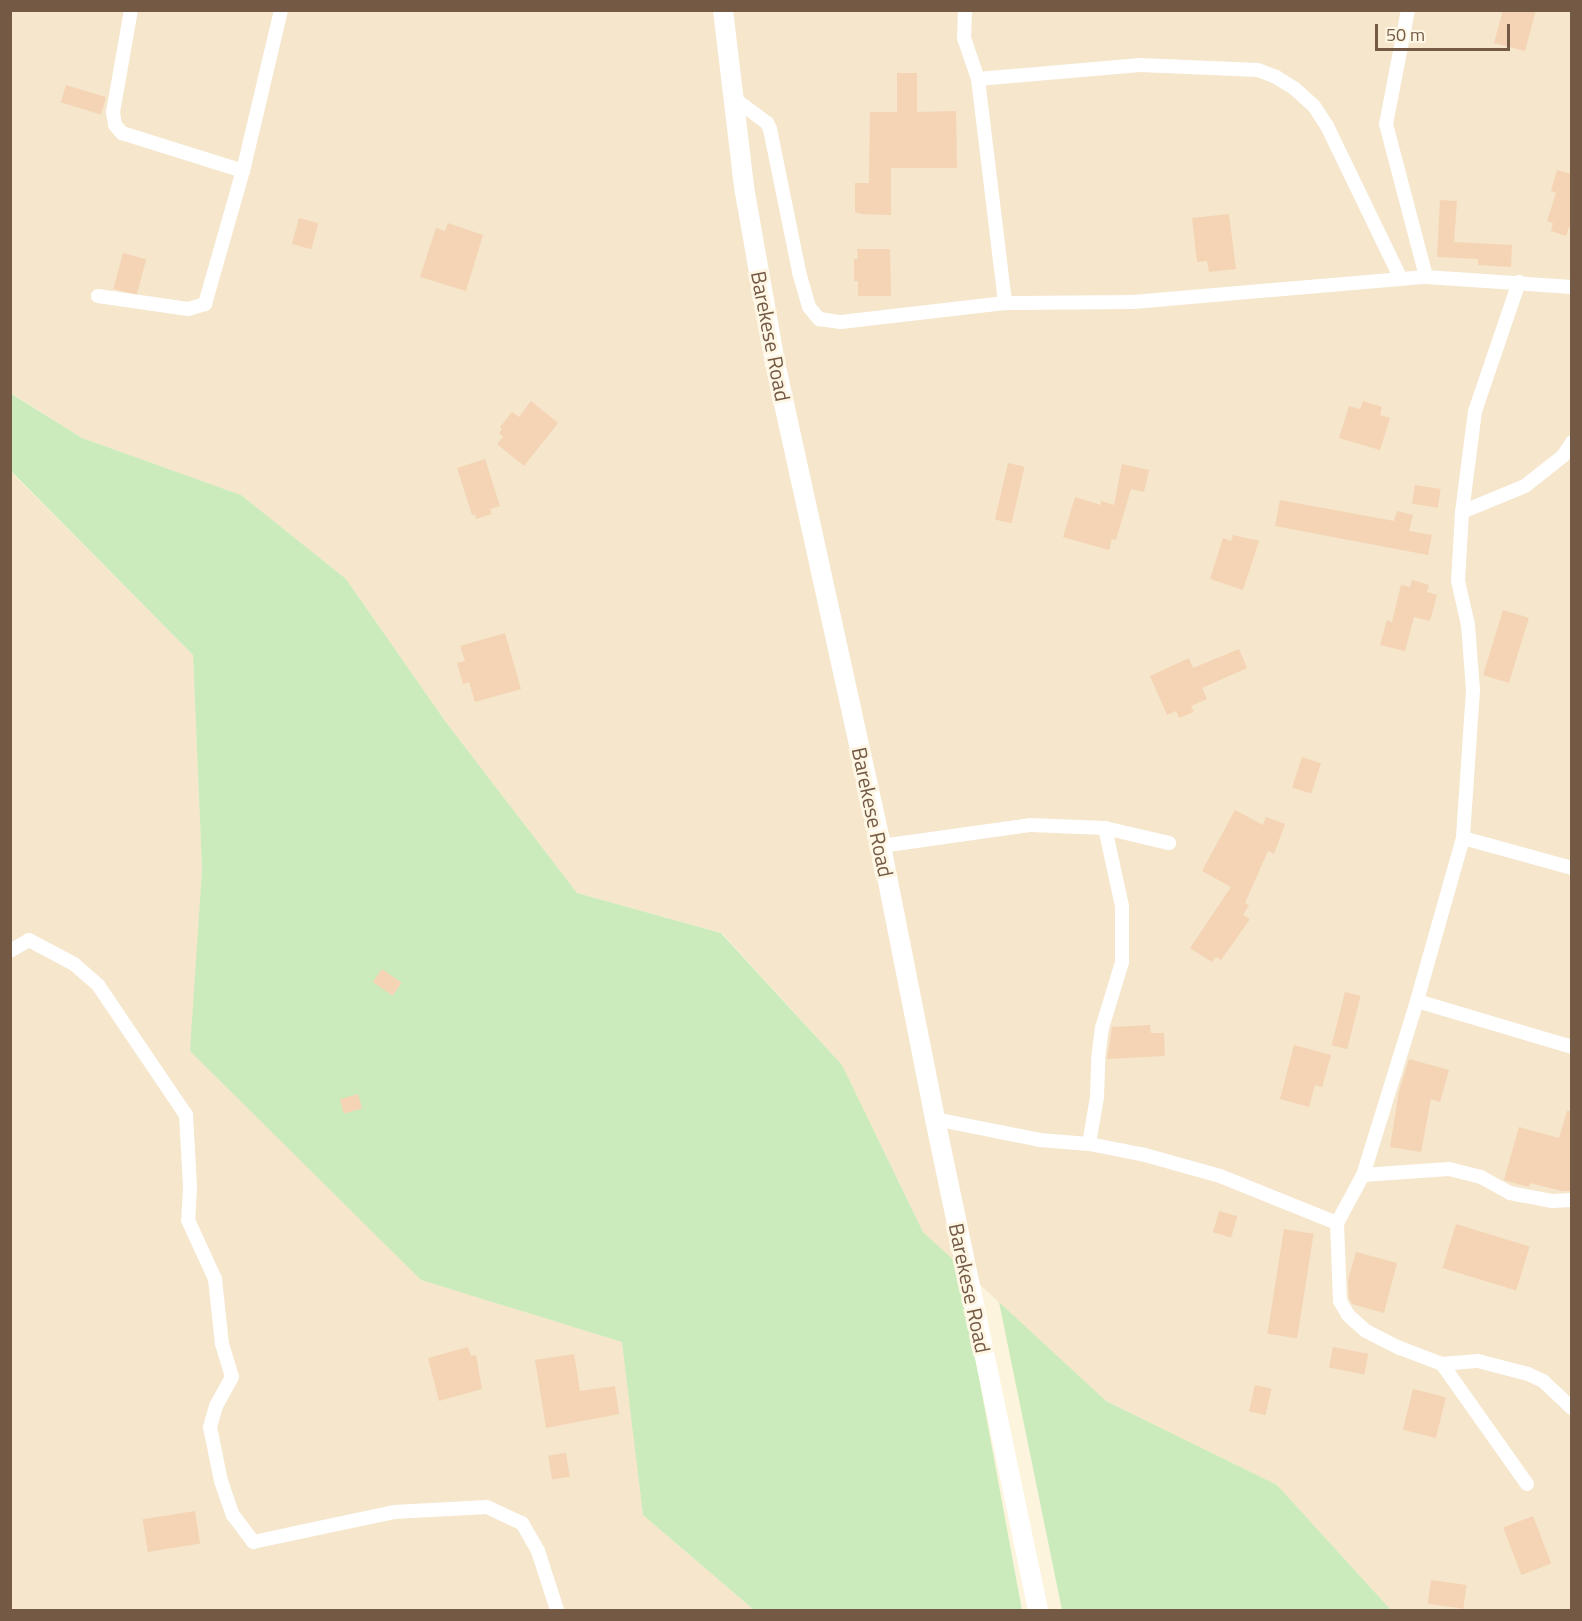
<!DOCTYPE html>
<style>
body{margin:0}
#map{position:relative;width:1582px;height:1621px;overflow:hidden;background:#fdf4de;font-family:"Titillium Web",sans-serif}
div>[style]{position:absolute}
.residential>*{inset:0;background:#f5e6cc}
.green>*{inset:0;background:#cbebbc}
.building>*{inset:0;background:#f4d4b4;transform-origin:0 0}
.street>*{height:14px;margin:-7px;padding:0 7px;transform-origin:7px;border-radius:7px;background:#fff}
.secondary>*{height:20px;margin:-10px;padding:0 10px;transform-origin:10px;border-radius:10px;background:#fff}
span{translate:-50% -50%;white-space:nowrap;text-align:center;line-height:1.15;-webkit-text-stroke:6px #fff7e5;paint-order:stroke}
.street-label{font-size:21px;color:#745a45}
.frame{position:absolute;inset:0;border:12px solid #745a45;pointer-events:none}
.scale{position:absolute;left:1375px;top:24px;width:135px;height:27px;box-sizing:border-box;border:3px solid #745a45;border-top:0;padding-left:8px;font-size:18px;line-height:21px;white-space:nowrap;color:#745a45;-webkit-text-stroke:4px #fff7e5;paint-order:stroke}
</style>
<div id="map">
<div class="residential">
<i style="clip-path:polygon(10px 11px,1571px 11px,1571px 1610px,1391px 1610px,1277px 1485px,1106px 1401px,923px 1232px,842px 1065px,722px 933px,577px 893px,445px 721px,346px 579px,241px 495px,82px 438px,11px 393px)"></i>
<i style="clip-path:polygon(10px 471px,193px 655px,202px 869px,191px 1051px,421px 1280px,623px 1342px,643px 1515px,754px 1610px,11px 1610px)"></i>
</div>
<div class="green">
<i style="clip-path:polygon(10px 393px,82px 438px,241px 495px,346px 579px,445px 721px,577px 893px,721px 933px,842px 1065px,923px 1232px,958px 1264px,1022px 1610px,754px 1610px,643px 1515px,622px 1342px,421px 1280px,190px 1051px,202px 869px,193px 655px,11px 471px)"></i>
<i style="clip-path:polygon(999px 1302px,1106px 1401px,1277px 1485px,1391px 1610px,1062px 1610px)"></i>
</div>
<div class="building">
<i style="clip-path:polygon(1503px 10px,1536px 10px,1525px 51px,1494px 43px)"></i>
<i style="clip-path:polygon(897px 73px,917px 73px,917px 112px,956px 111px,957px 168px,891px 168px,891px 215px,861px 214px,855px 212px,855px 183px,869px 183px,870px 112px,897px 112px)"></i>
<i style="left:66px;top:85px;width:42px;height:18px;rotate:17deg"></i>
<i style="clip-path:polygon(1557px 170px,1572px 174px,1572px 228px,1569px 227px,1566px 236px,1551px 231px,1553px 223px,1547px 221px,1556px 193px,1551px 191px)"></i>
<i style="clip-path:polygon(1440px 200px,1457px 201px,1454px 242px,1512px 245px,1511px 267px,1478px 265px,1478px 259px,1437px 257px)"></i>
<i style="clip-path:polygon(1229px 214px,1236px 269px,1209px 272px,1207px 261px,1197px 262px,1192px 218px)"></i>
<i style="left:299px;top:218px;width:20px;height:27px;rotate:15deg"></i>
<i style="clip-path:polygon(448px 223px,483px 235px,466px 291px,420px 277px,436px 228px,445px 231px)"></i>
<i style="clip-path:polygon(857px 249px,890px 249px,891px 296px,858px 296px,858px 281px,854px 281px,854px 259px,858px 259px)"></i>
<i style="left:123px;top:253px;width:24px;height:37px;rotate:15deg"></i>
<i style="clip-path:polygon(531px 401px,558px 423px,524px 466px,497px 444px,503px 437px,499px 433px,502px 429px,500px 427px,512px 412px,519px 417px)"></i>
<i style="clip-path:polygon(1363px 401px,1382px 407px,1380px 415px,1390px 418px,1380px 450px,1339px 438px,1349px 406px,1360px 409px)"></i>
<i style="clip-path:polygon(485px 459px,500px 506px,490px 509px,492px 514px,476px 519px,475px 514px,472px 515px,457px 468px)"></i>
<i style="left:1008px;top:463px;width:17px;height:58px;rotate:13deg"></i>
<i style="clip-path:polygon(1122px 464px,1149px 470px,1144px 492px,1131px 489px,1116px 540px,1112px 539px,1109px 550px,1063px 537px,1075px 497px,1101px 505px,1101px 501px,1114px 505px)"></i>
<i style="left:1415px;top:485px;width:26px;height:19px;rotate:9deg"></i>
<i style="clip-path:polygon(1280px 500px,1394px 521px,1397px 511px,1413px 515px,1409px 531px,1432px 535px,1428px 555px,1275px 526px)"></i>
<i style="clip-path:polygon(1233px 535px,1259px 541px,1243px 590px,1210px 579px,1223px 538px,1231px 541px)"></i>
<i style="clip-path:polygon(1412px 580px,1429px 585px,1427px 592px,1437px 595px,1430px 621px,1414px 617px,1405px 651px,1380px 645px,1387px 620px,1392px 622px,1401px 585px,1410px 587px)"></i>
<i style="left:1503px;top:610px;width:27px;height:68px;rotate:17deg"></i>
<i style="clip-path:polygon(505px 633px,521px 689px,475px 702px,469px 682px,463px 684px,457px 663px,465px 661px,460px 646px)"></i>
<i style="clip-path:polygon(1239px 649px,1247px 668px,1202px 688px,1207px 699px,1191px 706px,1194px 712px,1179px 718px,1176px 711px,1167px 715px,1150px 676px,1189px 658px,1193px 668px)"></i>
<i style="left:1302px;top:757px;width:20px;height:32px;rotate:18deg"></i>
<i style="clip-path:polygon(1235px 810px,1263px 825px,1266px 817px,1285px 824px,1274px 854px,1268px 851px,1245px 903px,1249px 905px,1243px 915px,1250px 919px,1221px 960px,1216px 957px,1212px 962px,1190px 948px,1231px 887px,1202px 871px)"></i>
<i style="left:382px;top:969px;width:24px;height:16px;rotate:35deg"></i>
<i style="left:1345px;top:992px;width:16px;height:55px;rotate:14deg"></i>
<i style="clip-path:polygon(1150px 1025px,1151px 1033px,1164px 1033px,1165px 1056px,1107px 1059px,1112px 1027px)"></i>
<i style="clip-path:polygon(1294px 1045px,1331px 1055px,1322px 1087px,1315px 1085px,1309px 1107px,1280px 1099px)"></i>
<i style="clip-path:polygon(1409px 1059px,1449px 1070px,1440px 1102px,1431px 1099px,1421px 1152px,1390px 1147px,1399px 1091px)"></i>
<i style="left:358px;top:1094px;width:15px;height:19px;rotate:74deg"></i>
<i style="clip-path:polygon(1567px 1111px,1572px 1111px,1572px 1191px,1562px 1191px,1530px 1183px,1529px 1187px,1504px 1180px,1519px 1127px,1559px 1138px)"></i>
<i style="left:1219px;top:1211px;width:19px;height:22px;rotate:16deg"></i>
<i style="left:1456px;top:1224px;width:77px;height:46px;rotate:17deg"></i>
<i style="left:1284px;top:1229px;width:30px;height:106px;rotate:9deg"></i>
<i style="clip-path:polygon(1356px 1252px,1397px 1263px,1384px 1313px,1352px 1304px,1349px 1298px,1348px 1280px)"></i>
<i style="clip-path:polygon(468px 1347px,471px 1356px,476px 1355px,482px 1389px,439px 1401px,428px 1358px)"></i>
<i style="left:1333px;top:1347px;width:36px;height:21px;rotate:11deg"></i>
<i style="clip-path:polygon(574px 1354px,580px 1391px,615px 1386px,619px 1414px,546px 1428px,535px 1360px)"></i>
<i style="left:1255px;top:1385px;width:17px;height:27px;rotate:13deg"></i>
<i style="left:1413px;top:1389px;width:34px;height:42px;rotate:14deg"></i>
<i style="left:566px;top:1453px;width:24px;height:18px;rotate:81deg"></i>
<i style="left:195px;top:1511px;width:33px;height:53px;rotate:81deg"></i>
<i style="left:1533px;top:1516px;width:51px;height:32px;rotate:69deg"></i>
<i style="left:1431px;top:1580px;width:36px;height:24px;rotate:8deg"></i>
</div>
<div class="street">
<i style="left:131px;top:10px;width:104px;rotate:100deg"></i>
<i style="left:113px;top:112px;width:13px;rotate:81deg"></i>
<i style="left:115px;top:125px;width:11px;rotate:49deg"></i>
<i style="left:122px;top:133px;width:127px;rotate:17.4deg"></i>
<i style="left:965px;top:10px;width:28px;rotate:92deg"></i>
<i style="left:964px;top:38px;width:43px;rotate:71.1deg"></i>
<i style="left:978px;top:79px;width:226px;rotate:83.1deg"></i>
<i style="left:1408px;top:10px;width:116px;rotate:100.9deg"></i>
<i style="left:1386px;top:124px;width:158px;rotate:75.3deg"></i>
<i style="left:978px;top:79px;width:163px;rotate:-4.9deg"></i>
<i style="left:1140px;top:65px;width:118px;rotate:2.4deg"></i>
<i style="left:1258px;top:70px;width:19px;rotate:21deg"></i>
<i style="left:1276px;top:77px;width:22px;rotate:32deg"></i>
<i style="left:1295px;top:89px;width:25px;rotate:42deg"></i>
<i style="left:1314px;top:106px;width:24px;rotate:57deg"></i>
<i style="left:1327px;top:126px;width:170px;rotate:64.2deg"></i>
<i style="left:732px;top:97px;width:44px;rotate:36.6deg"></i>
<i style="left:767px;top:123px;width:7px;rotate:63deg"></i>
<i style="left:770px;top:129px;width:146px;rotate:78.5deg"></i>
<i style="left:799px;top:272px;width:36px;rotate:74deg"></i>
<i style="left:809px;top:307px;width:16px;rotate:50deg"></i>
<i style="left:819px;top:319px;width:22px;rotate:8deg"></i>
<i style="left:841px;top:322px;width:165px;rotate:-6.6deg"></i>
<i style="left:1005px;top:303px;width:128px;rotate:-0.4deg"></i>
<i style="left:1133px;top:302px;width:294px;rotate:-4.9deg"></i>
<i style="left:1426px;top:277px;width:146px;rotate:3.9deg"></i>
<i style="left:1519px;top:282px;width:136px;rotate:108.8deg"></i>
<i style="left:1475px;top:411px;width:102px;rotate:97.3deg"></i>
<i style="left:1462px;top:512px;width:69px;rotate:93.3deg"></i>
<i style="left:1458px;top:581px;width:45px;rotate:77.2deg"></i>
<i style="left:1468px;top:625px;width:65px;rotate:85.6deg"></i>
<i style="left:1473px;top:690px;width:148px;rotate:93.9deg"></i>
<i style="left:1463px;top:838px;width:169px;rotate:105.8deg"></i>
<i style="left:1417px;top:1001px;width:182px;rotate:107.2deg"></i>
<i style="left:1363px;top:1175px;width:55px;rotate:118.4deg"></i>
<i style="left:1337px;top:1223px;width:78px;rotate:87.8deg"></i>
<i style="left:1340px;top:1301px;width:16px;rotate:60deg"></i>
<i style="left:1348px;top:1315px;width:24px;rotate:42deg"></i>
<i style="left:1366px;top:1331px;width:38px;rotate:27deg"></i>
<i style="left:1400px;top:1348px;width:45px;rotate:20.9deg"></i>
<i style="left:1442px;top:1364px;width:36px;rotate:-5deg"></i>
<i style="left:1478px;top:1361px;width:52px;rotate:14.6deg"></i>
<i style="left:1528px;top:1374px;width:17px;rotate:25deg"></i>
<i style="left:1543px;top:1381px;width:40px;rotate:43deg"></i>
<i style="left:98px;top:296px;width:91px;rotate:8.2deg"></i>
<i style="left:188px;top:309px;width:18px;rotate:-16deg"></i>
<i style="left:205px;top:304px;width:138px;rotate:-74.1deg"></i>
<i style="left:243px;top:171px;width:165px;rotate:-76.7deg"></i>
<i style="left:1462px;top:512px;width:68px;rotate:-22.4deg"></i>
<i style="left:1525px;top:486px;width:48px;rotate:-38.3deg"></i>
<i style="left:1563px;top:456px;width:17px;rotate:-57deg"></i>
<i style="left:1463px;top:838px;width:113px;rotate:15.4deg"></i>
<i style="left:881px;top:846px;width:150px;rotate:-8deg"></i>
<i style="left:1030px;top:825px;width:75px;rotate:2.3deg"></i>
<i style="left:1105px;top:828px;width:66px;rotate:13.2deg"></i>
<i style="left:10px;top:951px;width:22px;rotate:-30deg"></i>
<i style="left:29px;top:940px;width:51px;rotate:28.1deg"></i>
<i style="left:74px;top:964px;width:32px;rotate:41deg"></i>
<i style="left:98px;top:985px;width:157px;rotate:55.9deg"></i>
<i style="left:186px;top:1115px;width:72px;rotate:86.8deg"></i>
<i style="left:190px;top:1187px;width:33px;rotate:93deg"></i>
<i style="left:188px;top:1220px;width:65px;rotate:65.4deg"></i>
<i style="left:215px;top:1279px;width:65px;rotate:83.9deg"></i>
<i style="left:222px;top:1344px;width:34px;rotate:73deg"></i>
<i style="left:232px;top:1377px;width:33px;rotate:119deg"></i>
<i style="left:216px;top:1406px;width:22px;rotate:106deg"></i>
<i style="left:210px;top:1427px;width:55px;rotate:78.5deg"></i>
<i style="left:221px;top:1481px;width:36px;rotate:71deg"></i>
<i style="left:233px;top:1515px;width:34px;rotate:53deg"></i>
<i style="left:253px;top:1542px;width:144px;rotate:-12deg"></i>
<i style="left:394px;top:1512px;width:93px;rotate:-3.1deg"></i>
<i style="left:487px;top:1507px;width:38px;rotate:25deg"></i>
<i style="left:522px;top:1523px;width:32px;rotate:60deg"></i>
<i style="left:538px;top:1551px;width:62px;rotate:72.1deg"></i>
<i style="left:1417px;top:1001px;width:162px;rotate:16.5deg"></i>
<i style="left:935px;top:1119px;width:107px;rotate:11.3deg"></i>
<i style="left:1040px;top:1140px;width:49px;rotate:4.7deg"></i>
<i style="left:1089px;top:1144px;width:57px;rotate:11.1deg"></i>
<i style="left:1145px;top:1155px;width:78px;rotate:15.6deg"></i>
<i style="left:1220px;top:1176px;width:126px;rotate:21.9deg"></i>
<i style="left:1089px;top:1144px;width:48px;rotate:-80.3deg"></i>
<i style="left:1097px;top:1097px;width:38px;rotate:-88deg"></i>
<i style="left:1098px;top:1059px;width:31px;rotate:-83deg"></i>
<i style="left:1102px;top:1028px;width:69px;rotate:-73.1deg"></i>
<i style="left:1122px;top:962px;width:56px;rotate:-90deg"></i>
<i style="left:1122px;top:906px;width:80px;rotate:-102.3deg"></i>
<i style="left:1363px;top:1175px;width:86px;rotate:-4deg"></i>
<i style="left:1449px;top:1169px;width:33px;rotate:14deg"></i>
<i style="left:1481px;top:1177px;width:33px;rotate:29deg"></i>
<i style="left:1510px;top:1193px;width:43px;rotate:10.8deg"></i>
<i style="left:1552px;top:1201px;width:20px;rotate:-3deg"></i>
<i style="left:1442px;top:1364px;width:147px;rotate:54.7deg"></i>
</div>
<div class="secondary">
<i style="left:723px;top:10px;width:178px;rotate:83.2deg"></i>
<i style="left:744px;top:187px;width:174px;rotate:80deg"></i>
<i style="left:774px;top:358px;width:500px;rotate:77.6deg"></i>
<i style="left:881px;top:846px;width:278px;rotate:78.8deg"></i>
<i style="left:935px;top:1119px;width:502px;rotate:78.15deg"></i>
</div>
<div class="street-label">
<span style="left:771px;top:336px;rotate:79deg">Barekese Road</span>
<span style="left:873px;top:812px;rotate:78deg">Barekese Road</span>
<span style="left:970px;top:1288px;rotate:78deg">Barekese Road</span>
</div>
<div class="frame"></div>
<div class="scale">50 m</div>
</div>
